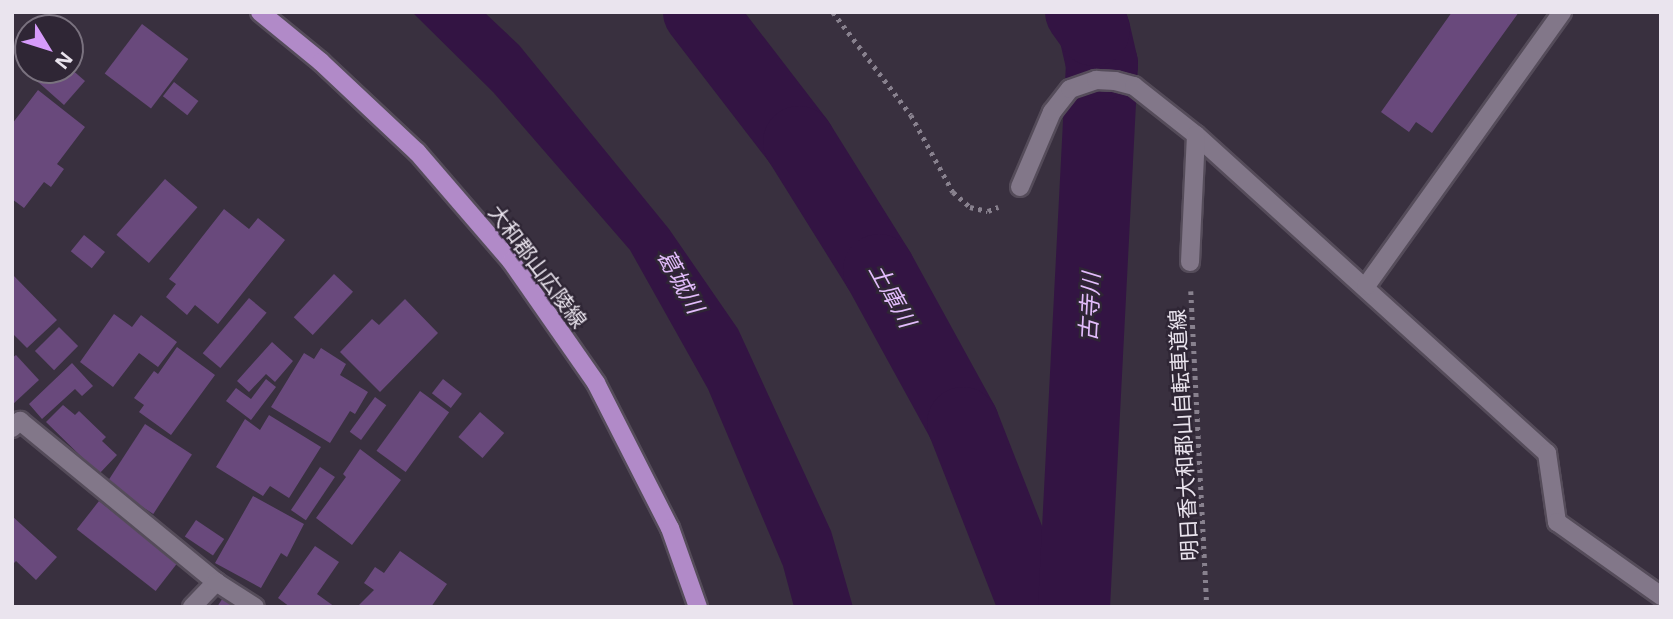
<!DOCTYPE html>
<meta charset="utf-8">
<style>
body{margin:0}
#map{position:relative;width:1673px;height:619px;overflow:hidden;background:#39303f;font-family:"Open Sans","Noto Sans JP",sans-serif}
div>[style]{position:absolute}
.water>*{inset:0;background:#331443}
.river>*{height:72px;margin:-36px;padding:0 36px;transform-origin:36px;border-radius:36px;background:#331443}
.building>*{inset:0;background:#69497c;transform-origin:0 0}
.path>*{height:4.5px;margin-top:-2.25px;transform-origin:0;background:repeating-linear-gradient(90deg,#88818e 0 3.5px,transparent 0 8.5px)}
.roads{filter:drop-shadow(2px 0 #554c5a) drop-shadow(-2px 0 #554c5a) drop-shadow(0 2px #554c5a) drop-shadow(0 -2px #554c5a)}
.minor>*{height:18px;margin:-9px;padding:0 9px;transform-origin:9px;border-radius:9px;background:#827789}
.major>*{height:18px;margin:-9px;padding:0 9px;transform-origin:9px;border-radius:9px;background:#b18ac8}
span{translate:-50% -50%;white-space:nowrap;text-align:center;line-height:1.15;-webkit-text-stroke:5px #2f2635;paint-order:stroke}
.street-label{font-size:21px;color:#eae4ee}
.water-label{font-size:23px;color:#e2bcfb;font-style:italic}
.frame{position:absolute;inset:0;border:14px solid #eae4ee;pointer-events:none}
.north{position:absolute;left:14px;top:14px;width:70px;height:70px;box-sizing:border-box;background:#2f2635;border:2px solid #7a727f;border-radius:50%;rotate:128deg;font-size:19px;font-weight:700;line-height:28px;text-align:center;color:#eae4ee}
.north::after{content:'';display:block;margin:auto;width:24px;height:32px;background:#d69bfa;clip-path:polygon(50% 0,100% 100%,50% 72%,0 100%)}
</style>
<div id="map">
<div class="water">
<i style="clip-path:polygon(412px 12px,484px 12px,519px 45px,669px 229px,738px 329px,831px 531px,853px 607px,794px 607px,783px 566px,708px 389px,630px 250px,493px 92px)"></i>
</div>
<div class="river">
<i style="left:699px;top:12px;width:164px;rotate:52.4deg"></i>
<i style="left:799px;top:142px;width:151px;rotate:58deg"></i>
<i style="left:879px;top:270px;width:175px;rotate:61.2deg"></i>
<i style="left:963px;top:423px;width:198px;rotate:68.6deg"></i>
<i style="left:1074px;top:607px;width:544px;rotate:-87.05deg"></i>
<i style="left:1102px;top:64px;width:35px;rotate:-103deg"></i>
<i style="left:1094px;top:30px;width:22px;rotate:-126deg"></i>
</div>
<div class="building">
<i style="clip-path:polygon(1452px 12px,1519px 12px,1432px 133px,1416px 122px,1409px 132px,1381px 112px)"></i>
<i style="left:142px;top:24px;width:58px;height:62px;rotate:37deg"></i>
<i style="clip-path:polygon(70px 68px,85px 81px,64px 105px,38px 82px,48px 70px)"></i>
<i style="left:174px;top:82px;width:31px;height:18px;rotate:38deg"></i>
<i style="clip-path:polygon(38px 90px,85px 127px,57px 164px,64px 169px,51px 187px,44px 182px,24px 208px,12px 199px,12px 124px)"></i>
<i style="left:165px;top:179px;width:43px;height:74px;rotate:41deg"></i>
<i style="clip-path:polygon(224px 209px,249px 229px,258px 218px,285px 240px,218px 324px,195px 305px,187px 315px,166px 297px,176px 284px,169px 279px)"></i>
<i style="left:84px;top:235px;width:27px;height:21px;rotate:39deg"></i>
<i style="clip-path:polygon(12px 274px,57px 320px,27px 348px,12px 333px)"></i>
<i style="left:334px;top:274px;width:26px;height:59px;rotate:43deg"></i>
<i style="left:249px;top:298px;width:23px;height:72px;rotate:40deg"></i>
<i style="clip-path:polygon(405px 299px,438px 333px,380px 392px,340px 352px,372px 319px,379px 325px)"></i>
<i style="clip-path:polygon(114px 314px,132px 327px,141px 315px,177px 342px,158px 367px,139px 353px,113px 387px,80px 362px)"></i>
<i style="left:59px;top:327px;width:27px;height:34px;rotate:45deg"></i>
<i style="clip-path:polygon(272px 342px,293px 361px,275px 382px,266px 374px,249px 392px,237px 381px)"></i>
<i style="clip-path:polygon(177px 347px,215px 375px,171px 435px,139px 412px,144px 405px,134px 398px,154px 371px,158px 374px)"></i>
<i style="clip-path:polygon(321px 348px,346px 364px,340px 375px,368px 392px,355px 414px,350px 411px,330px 443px,271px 407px,304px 353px,314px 359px)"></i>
<i style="clip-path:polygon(16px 355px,39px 380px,12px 405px,12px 358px)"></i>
<i style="clip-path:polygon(72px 363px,93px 386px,82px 396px,75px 389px,42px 419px,29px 404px)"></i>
<i style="clip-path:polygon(266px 379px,276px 387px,251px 420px,226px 401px,236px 388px,251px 399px)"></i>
<i style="left:443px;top:379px;width:24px;height:18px;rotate:38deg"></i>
<i style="left:420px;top:391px;width:36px;height:74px;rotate:36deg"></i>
<i style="left:375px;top:397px;width:14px;height:43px;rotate:36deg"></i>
<i style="clip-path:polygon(63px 405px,75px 415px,79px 411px,106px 437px,102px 441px,117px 455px,99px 474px,46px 422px)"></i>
<i style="left:480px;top:412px;width:32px;height:33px;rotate:41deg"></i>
<i style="clip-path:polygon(269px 415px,321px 447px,289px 498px,270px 486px,263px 496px,216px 467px,245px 419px,260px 430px)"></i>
<i style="left:145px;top:424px;width:56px;height:71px;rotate:33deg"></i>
<i style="clip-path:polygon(360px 449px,401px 480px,352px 545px,316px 518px,346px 477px,343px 474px)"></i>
<i style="left:320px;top:467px;width:18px;height:52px;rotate:34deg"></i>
<i style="clip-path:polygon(253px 496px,304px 524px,287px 557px,281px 553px,261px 588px,215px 563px)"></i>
<i style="left:99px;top:501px;width:100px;height:36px;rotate:38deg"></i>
<i style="clip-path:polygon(12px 516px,57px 557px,36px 580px,16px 561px,12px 565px)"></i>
<i style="left:196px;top:520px;width:34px;height:20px;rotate:34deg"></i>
<i style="clip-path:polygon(315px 546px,339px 562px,317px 594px,335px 607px,290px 607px,278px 598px)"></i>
<i style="clip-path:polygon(400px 551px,447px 584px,431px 607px,357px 607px,374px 590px,364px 583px,375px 567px,384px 573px)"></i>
<i style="clip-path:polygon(228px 590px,252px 607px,217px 607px)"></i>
</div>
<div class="path">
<i style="left:833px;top:12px;width:129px;rotate:52.9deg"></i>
<i style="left:911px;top:115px;width:88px;rotate:61.4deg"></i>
<i style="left:953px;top:192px;width:23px;rotate:41deg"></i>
<i style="left:970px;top:207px;width:18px;rotate:13deg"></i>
<i style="left:988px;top:211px;width:11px;rotate:-22deg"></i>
<i style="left:1191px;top:291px;width:316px;rotate:87.1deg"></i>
</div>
<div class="roads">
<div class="minor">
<i style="left:1020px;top:187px;width:82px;rotate:-66.9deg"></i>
<i style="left:1052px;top:112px;width:29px;rotate:-52deg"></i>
<i style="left:1070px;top:89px;width:28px;rotate:-19deg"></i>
<i style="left:1096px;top:80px;width:19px;rotate:3deg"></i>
<i style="left:1115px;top:81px;width:20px;rotate:15deg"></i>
<i style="left:1134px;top:86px;width:79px;rotate:38.3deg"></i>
<i style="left:1196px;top:135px;width:474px;rotate:42.2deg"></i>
<i style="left:1547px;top:453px;width:70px;rotate:81.8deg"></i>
<i style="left:1557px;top:522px;width:128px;rotate:35.4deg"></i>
<i style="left:1190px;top:262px;width:127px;rotate:-87.3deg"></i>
<i style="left:1366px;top:286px;width:337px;rotate:-54.4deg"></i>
<i style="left:12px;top:428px;width:11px;rotate:-41deg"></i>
<i style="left:20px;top:421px;width:254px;rotate:39.4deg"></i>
<i style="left:192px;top:607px;width:35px;rotate:-46deg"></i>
<i style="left:216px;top:582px;width:46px;rotate:32.7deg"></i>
</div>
<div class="major">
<i style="left:260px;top:12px;width:79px;rotate:39.3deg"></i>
<i style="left:321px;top:62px;width:132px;rotate:43.2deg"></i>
<i style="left:417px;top:152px;width:144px;rotate:49.2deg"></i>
<i style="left:511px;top:261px;width:149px;rotate:55.1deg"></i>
<i style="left:596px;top:383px;width:163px;rotate:63deg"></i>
<i style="left:670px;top:528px;width:84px;rotate:70.5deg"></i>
</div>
</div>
<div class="street-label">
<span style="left:538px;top:266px;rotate:53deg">大和郡山広陵線</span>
<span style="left:1183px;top:435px;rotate:-93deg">明日香大和郡山自転車道線</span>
</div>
<div class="water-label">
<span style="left:681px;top:281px;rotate:61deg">葛城川</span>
<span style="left:893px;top:295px;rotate:61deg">土庫川</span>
<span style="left:1089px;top:307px;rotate:-87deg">古寺川</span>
</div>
<div class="frame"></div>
<div class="north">N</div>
</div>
